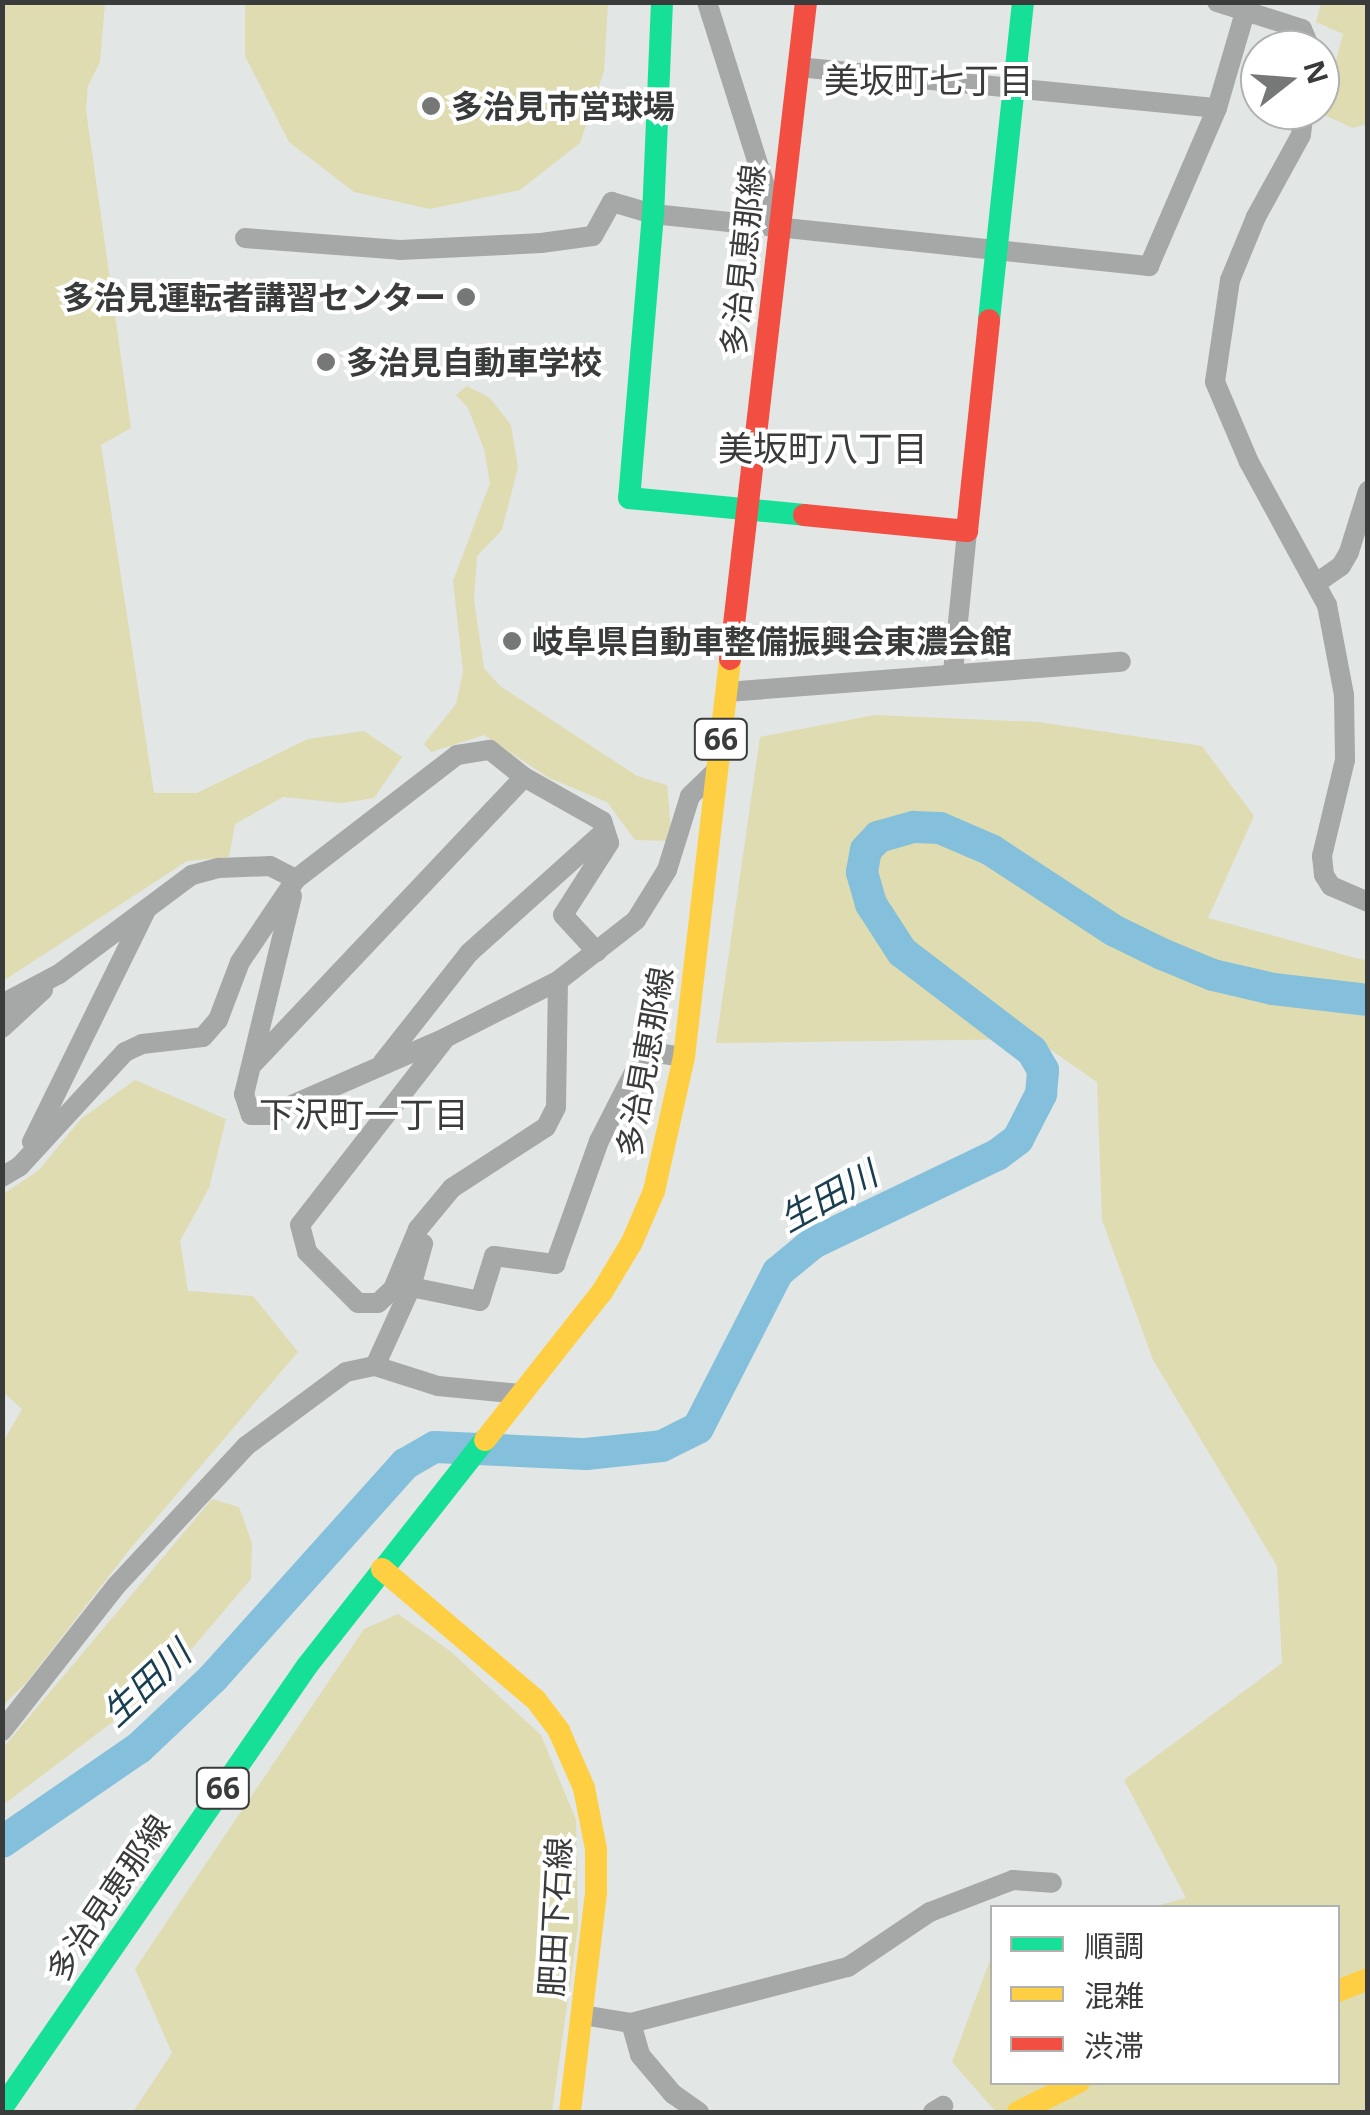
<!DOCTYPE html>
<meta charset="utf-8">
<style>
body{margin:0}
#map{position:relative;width:1370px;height:2115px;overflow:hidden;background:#e2e6e4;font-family:"Open Sans","Noto Sans JP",sans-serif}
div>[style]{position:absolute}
.green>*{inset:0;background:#dfdcb2}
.river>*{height:32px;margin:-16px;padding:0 16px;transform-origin:16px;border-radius:16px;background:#84c0dc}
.street>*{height:20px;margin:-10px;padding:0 10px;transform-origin:10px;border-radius:10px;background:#a6a8a8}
.fast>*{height:22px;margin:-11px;padding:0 11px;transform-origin:11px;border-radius:11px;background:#16e098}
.slow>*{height:22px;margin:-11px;padding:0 11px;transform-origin:11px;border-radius:11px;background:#ffcf43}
.jam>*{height:22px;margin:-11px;padding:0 11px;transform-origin:11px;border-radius:11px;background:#f24e42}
.dots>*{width:28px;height:28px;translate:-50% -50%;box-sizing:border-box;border:5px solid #fff;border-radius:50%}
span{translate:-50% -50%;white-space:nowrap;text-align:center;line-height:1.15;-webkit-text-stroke:8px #fff;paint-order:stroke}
.shield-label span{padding:2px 8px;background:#fff;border:2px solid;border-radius:8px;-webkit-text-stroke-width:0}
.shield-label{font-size:30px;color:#3a3c3b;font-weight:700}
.poi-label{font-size:32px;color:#3a3c3b;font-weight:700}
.left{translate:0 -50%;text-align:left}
.right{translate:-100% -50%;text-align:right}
.street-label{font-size:32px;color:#3a3c3b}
.neighbourhood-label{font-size:35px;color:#3a3c3b}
.water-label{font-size:35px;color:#193e50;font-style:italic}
.frame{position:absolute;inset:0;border:5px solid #3a3c3b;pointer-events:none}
.legend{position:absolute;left:990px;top:1905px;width:350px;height:180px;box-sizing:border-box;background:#fff;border:2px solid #b0b1b1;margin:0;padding:12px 18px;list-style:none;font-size:30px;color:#3a3c3b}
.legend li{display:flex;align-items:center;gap:20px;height:50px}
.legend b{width:50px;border:2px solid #b0b1b1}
.north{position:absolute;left:1240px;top:30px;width:100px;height:100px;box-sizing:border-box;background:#fff;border:2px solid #b0b1b1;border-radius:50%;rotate:73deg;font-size:28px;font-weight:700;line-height:40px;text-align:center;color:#3a3c3b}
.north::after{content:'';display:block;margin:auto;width:35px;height:45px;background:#757876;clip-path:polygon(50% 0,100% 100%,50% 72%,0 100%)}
</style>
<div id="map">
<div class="green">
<i style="clip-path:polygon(3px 3px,105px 3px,100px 62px,88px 86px,86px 110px,131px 428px,101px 445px,154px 793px,197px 793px,308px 739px,364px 731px,402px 757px,374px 798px,342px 803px,283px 797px,235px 824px,229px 857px,187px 861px,3px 981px)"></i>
<i style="clip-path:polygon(245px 3px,608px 3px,604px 71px,580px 143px,520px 190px,430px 209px,354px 192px,289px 142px,245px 56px)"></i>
<i style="clip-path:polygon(1321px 3px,1367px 3px,1367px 124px,1353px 128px,1322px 114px,1343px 34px,1316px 22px)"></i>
<i style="clip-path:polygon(467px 386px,490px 398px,511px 425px,518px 467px,502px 530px,477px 556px,474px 600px,484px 668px,500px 686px,637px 776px,667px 785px,672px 841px,635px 840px,607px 802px,549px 778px,484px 735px,431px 752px,424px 744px,456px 704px,463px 672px,453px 581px,490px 483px,484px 449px,468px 408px,456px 395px)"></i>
<i style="clip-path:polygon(875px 715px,1038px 722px,1202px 746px,1254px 816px,1208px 918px,1367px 961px,1367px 2112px,996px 2112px,952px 2062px,992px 1955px,992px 2082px,1338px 2082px,1338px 1908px,1152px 1907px,1186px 1898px,1124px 1780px,1282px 1663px,1277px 1566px,1153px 1360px,1102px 1220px,1097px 1082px,1035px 1039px,716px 1043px,760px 737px)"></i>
<i style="clip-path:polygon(135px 1080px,226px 1119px,209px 1188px,180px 1241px,188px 1291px,253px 1296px,298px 1352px,130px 1549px,26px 1683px,3px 1705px,3px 1442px,22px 1409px,3px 1392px,3px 1194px,38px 1171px,81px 1119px)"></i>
<i style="clip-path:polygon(212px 1499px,239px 1507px,252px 1543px,251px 1579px,160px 1686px,3px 1805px,3px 1748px)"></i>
<i style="clip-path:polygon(398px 1614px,450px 1651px,541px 1735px,576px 1820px,578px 1927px,552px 2112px,133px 2112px,172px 2053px,135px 1969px,364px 1629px)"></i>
</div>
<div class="river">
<i style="left:2px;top:1842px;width:166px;rotate:-34.5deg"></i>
<i style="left:139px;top:1748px;width:102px;rotate:-43.4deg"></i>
<i style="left:213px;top:1678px;width:288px;rotate:-48.1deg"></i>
<i style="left:405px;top:1464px;width:34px;rotate:-30deg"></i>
<i style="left:435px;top:1447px;width:151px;rotate:2.7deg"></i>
<i style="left:586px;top:1454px;width:76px;rotate:-6deg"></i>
<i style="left:662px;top:1446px;width:40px;rotate:-26.6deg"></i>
<i style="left:698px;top:1428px;width:175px;rotate:-62.9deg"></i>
<i style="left:778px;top:1272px;width:45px;rotate:-39.6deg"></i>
<i style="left:813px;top:1243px;width:204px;rotate:-25.6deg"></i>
<i style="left:997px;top:1155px;width:26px;rotate:-37deg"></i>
<i style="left:1018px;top:1139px;width:51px;rotate:-62.9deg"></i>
<i style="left:1041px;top:1094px;width:24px;rotate:-85deg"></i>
<i style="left:1043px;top:1070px;width:22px;rotate:-120deg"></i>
<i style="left:1032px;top:1051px;width:163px;rotate:-142.7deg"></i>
<i style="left:902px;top:952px;width:57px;rotate:-122.9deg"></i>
<i style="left:871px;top:904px;width:33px;rotate:-106deg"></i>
<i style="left:862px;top:872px;width:22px;rotate:-80deg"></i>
<i style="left:866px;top:850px;width:18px;rotate:-47deg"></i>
<i style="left:878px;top:837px;width:37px;rotate:-16deg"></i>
<i style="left:914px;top:827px;width:26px;rotate:2deg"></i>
<i style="left:940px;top:828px;width:56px;rotate:23.3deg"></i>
<i style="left:991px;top:850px;width:148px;rotate:33.2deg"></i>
<i style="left:1115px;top:931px;width:52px;rotate:26.1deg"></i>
<i style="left:1162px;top:954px;width:55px;rotate:22.4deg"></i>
<i style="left:1213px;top:975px;width:62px;rotate:13.1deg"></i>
<i style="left:1273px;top:989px;width:96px;rotate:6.6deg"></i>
</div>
<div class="street">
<i style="left:707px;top:2px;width:236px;rotate:72.5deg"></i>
<i style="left:1217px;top:2px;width:89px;rotate:17.6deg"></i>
<i style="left:1302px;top:29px;width:23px;rotate:67deg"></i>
<i style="left:798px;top:67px;width:421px;rotate:5.6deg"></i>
<i style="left:1304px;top:110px;width:25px;rotate:97deg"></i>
<i style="left:1301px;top:135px;width:94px;rotate:118.8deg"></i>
<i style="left:1256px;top:217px;width:68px;rotate:112.4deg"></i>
<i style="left:1230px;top:280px;width:103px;rotate:98.4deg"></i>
<i style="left:1215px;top:382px;width:87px;rotate:67deg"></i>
<i style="left:1249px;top:462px;width:163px;rotate:61.4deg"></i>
<i style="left:1327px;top:605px;width:92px;rotate:79.3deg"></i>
<i style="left:1344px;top:695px;width:65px;rotate:89.1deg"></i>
<i style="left:1345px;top:760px;width:99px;rotate:103.5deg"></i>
<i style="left:1322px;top:856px;width:19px;rotate:84deg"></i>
<i style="left:1324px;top:875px;width:13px;rotate:58deg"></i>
<i style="left:1331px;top:886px;width:40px;rotate:23.4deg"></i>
<i style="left:245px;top:238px;width:155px;rotate:4.4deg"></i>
<i style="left:400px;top:250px;width:141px;rotate:-2.8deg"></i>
<i style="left:541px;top:243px;width:52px;rotate:-7.7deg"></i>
<i style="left:593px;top:236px;width:39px;rotate:-61deg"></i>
<i style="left:612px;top:202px;width:43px;rotate:16.3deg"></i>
<i style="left:653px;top:214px;width:499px;rotate:6deg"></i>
<i style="left:1149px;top:266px;width:172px;rotate:-66.7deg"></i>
<i style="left:1217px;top:108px;width:110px;rotate:-73.7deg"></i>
<i style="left:1318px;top:582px;width:28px;rotate:-35deg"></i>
<i style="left:1341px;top:566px;width:16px;rotate:-60deg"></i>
<i style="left:1349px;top:552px;width:64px;rotate:-72.7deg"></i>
<i style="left:953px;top:672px;width:142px;rotate:-84.3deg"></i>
<i style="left:727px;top:692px;width:395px;rotate:-4.4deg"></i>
<i style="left:292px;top:896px;width:204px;rotate:103.6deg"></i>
<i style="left:244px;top:1094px;width:22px;rotate:72deg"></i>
<i style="left:251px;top:1115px;width:18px"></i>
<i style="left:269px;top:1115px;width:192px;rotate:-23.6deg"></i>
<i style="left:445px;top:1038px;width:127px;rotate:-26.8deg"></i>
<i style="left:558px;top:981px;width:99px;rotate:-38deg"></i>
<i style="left:636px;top:920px;width:59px;rotate:-58.2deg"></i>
<i style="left:667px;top:870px;width:77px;rotate:-72.7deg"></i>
<i style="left:690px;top:796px;width:36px;rotate:-44deg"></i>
<i style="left:2px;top:1004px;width:64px;rotate:-27.8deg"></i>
<i style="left:59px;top:974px;width:166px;rotate:-36.7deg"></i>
<i style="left:192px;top:875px;width:28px;rotate:-15deg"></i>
<i style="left:219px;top:868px;width:51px;rotate:-2.2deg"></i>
<i style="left:270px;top:866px;width:29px;rotate:27deg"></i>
<i style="left:2px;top:1028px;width:56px;rotate:-42.8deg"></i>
<i style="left:444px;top:1040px;width:234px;rotate:127.9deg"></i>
<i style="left:300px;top:1225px;width:28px;rotate:75deg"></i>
<i style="left:307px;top:1252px;width:72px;rotate:45deg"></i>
<i style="left:358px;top:1303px;width:20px"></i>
<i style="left:378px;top:1303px;width:21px;rotate:-43deg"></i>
<i style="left:393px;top:1289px;width:65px;rotate:-67.4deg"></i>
<i style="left:418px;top:1229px;width:53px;rotate:-50.3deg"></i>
<i style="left:452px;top:1188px;width:112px;rotate:-33deg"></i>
<i style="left:546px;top:1127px;width:22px;rotate:-63deg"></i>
<i style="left:556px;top:1107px;width:126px;rotate:-89.1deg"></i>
<i style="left:383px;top:1062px;width:139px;rotate:-51.7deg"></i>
<i style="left:469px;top:953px;width:183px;rotate:-41.9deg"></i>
<i style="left:252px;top:1065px;width:396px;rotate:-46.6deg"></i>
<i style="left:32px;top:1142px;width:256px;rotate:-63.8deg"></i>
<i style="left:2px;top:1177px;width:21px;rotate:-31deg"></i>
<i style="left:20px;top:1166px;width:155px;rotate:-47.4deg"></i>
<i style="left:125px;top:1052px;width:19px;rotate:-25deg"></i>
<i style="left:142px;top:1044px;width:61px;rotate:-6.5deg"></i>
<i style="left:203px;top:1037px;width:23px;rotate:-49deg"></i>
<i style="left:218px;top:1020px;width:62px;rotate:-69.2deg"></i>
<i style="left:240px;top:962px;width:100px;rotate:-56deg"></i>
<i style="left:296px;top:879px;width:203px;rotate:-37.6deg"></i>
<i style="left:457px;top:755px;width:33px;rotate:-9deg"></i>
<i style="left:490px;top:750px;width:43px;rotate:38.5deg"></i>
<i style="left:524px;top:777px;width:90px;rotate:29.4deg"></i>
<i style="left:602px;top:821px;width:23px;rotate:72deg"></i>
<i style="left:609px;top:843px;width:85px;rotate:122.6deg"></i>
<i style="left:563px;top:915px;width:50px;rotate:47.4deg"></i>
<i style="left:411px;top:1287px;width:70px;rotate:11.5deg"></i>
<i style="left:480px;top:1301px;width:47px;rotate:-72.7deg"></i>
<i style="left:494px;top:1256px;width:62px;rotate:7.5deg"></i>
<i style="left:555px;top:1264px;width:131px;rotate:-70.3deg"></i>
<i style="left:599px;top:1141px;width:101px;rotate:-62.9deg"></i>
<i style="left:645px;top:1051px;width:39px;rotate:9deg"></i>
<i style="left:375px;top:1366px;width:87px;rotate:-65.5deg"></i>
<i style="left:411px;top:1287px;width:45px;rotate:-74.4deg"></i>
<i style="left:2px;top:1731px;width:184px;rotate:-51.8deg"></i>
<i style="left:116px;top:1586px;width:191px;rotate:-47.1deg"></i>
<i style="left:246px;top:1446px;width:124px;rotate:-36.5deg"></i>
<i style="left:346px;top:1372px;width:30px;rotate:-12deg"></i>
<i style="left:375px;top:1366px;width:66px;rotate:17.6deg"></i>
<i style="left:438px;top:1386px;width:83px;rotate:5.5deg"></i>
<i style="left:583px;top:2015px;width:49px;rotate:9.5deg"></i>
<i style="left:631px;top:2023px;width:224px;rotate:-14.5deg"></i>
<i style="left:848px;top:1967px;width:99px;rotate:-33.9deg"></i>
<i style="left:930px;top:1912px;width:89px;rotate:-21.1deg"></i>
<i style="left:1013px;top:1880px;width:39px;rotate:4deg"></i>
<i style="left:631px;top:2023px;width:33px;rotate:74deg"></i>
<i style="left:640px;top:2055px;width:51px;rotate:49.8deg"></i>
<i style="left:673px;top:2094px;width:32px;rotate:35deg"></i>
<i style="left:933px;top:2112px;width:12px;rotate:-31deg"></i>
</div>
<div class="fast">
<i style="left:662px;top:2px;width:212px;rotate:92.4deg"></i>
<i style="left:653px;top:214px;width:285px;rotate:94.8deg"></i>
<i style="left:629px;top:498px;width:176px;rotate:5.5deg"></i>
<i style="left:989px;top:320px;width:320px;rotate:-83.9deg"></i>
<i style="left:2px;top:2108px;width:537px;rotate:-55.39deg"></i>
<i style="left:307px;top:1666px;width:288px;rotate:-51.8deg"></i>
</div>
<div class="slow">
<i style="left:485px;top:1440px;width:189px;rotate:-51.7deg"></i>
<i style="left:602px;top:1292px;width:58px;rotate:-59deg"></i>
<i style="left:632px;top:1242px;width:56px;rotate:-66.7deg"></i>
<i style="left:654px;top:1191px;width:137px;rotate:-77.4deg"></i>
<i style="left:684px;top:1057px;width:401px;rotate:-83.4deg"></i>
<i style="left:382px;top:1569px;width:202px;rotate:40.4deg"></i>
<i style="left:536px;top:1700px;width:39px;rotate:53deg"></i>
<i style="left:559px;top:1731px;width:62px;rotate:66.3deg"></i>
<i style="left:584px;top:1788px;width:62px;rotate:78.9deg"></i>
<i style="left:596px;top:1849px;width:44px;rotate:90deg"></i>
<i style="left:596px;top:1893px;width:221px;rotate:96.8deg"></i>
<i style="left:1338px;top:1991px;width:32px;rotate:-22deg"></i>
<i style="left:1018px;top:2112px;width:68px;rotate:-26.2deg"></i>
</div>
<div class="jam">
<i style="left:804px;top:515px;width:164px;rotate:5.6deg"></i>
<i style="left:967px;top:531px;width:212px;rotate:-84deg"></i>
<i style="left:730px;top:659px;width:661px;rotate:-83.4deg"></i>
</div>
<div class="dots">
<i style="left:431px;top:106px;background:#757876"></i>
<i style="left:466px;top:297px;background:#757876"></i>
<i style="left:326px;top:362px;background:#757876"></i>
<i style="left:512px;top:641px;background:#757876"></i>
</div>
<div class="shield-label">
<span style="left:721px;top:739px">66</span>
<span style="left:223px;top:1788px">66</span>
</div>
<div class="poi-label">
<span class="left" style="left:451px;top:106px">多治見市営球場</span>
<span class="right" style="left:446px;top:297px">多治見運転者講習センター</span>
<span class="left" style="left:346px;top:362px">多治見自動車学校</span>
<span class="left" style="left:532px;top:641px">岐阜県自動車整備振興会東濃会館</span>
</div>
<div class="street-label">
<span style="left:743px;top:260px;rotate:-84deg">多治見恵那線</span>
<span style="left:645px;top:1062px;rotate:-80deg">多治見恵那線</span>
<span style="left:108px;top:1898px;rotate:-56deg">多治見恵那線</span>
<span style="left:555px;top:1917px;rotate:-87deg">肥田下石線</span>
</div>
<div class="neighbourhood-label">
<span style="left:929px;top:80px">美坂町七丁目</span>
<span style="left:823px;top:448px">美坂町八丁目</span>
<span style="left:364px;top:1114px">下沢町一丁目</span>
</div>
<div class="water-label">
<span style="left:828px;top:1196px;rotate:-29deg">生田川</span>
<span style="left:146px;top:1683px;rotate:-43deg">生田川</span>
</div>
<div class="frame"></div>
<ul class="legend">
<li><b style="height:12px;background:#16e098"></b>順調</li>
<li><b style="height:12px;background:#ffcf43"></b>混雑</li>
<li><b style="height:12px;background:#f24e42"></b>渋滞</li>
</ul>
<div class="north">N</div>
</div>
